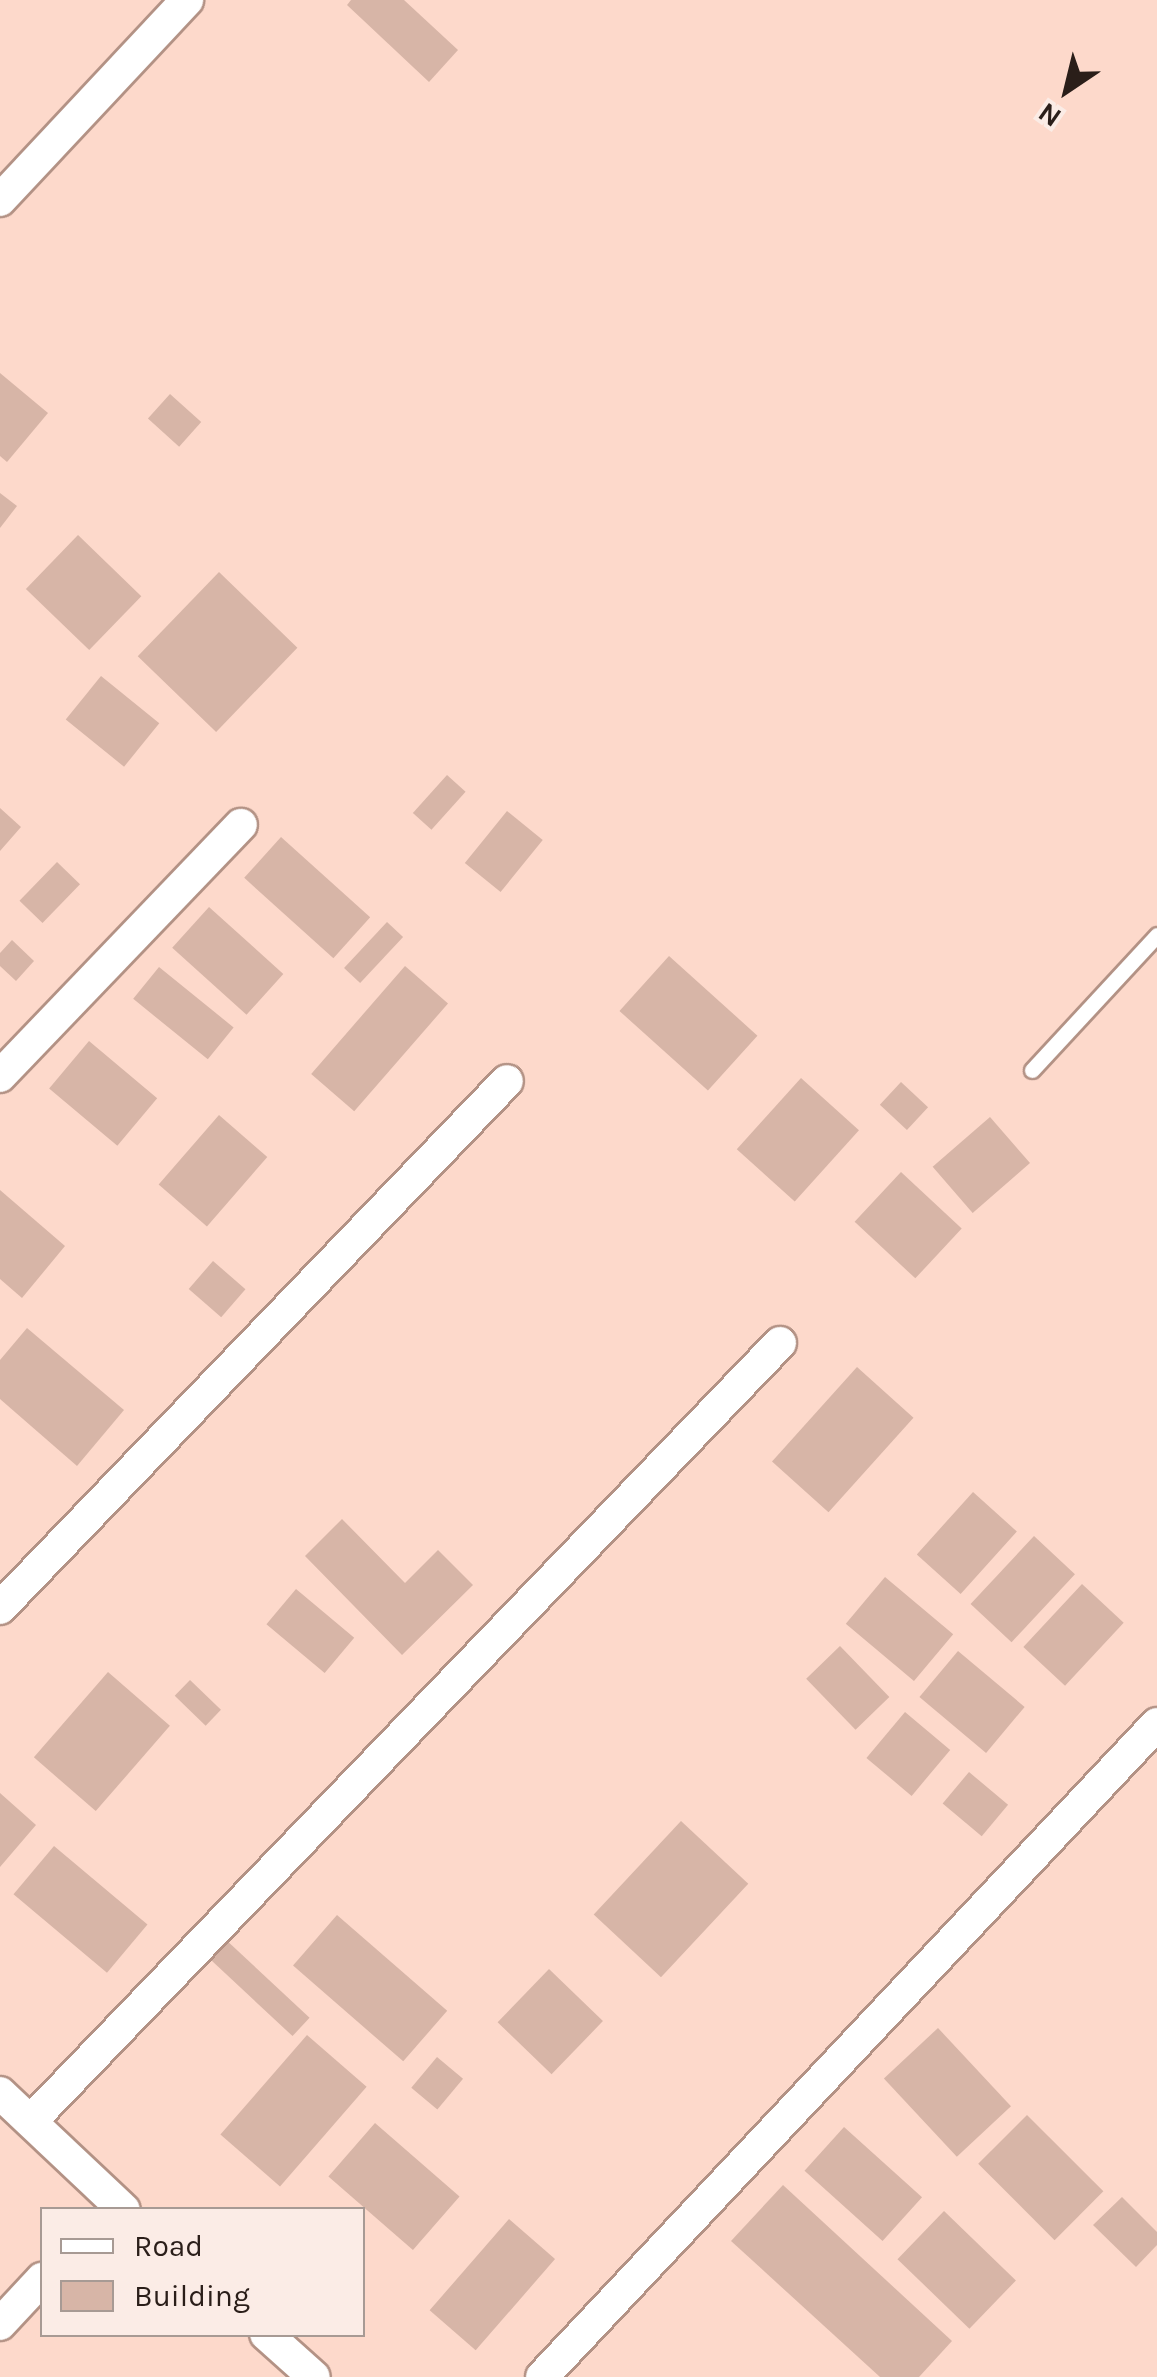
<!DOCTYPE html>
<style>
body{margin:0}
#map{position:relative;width:1157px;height:2377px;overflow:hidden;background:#fdd9cb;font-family:Karla,sans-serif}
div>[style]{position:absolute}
.building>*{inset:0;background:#d7b5a7;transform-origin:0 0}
.roads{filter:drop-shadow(2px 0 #b39285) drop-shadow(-2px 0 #b39285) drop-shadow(0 2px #b39285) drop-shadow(0 -2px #b39285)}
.service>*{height:15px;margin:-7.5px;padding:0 7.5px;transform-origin:7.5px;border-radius:7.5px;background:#fff}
.minor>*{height:32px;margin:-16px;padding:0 16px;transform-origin:16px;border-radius:16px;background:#fff}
span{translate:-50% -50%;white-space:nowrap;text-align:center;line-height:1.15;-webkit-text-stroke:8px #fbece6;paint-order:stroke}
.legend{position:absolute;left:40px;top:2207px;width:325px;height:130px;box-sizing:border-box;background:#fbece6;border:2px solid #a79a94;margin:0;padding:12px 18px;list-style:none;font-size:30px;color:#2a1e19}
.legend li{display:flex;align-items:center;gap:20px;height:50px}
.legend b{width:50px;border:2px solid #a79a94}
.north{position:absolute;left:1017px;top:40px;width:100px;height:100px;-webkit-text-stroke:8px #fbece6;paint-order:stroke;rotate:215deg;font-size:28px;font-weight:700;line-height:40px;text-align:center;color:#2a1e19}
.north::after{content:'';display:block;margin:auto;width:35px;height:45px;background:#2a1e19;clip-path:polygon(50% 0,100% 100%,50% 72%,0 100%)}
</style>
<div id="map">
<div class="building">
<i style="clip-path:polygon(351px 0,404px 0,458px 50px,429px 82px,347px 5px)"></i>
<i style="clip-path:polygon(0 373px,48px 413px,7px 462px,0 456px)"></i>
<i style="left:170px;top:394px;width:42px;height:33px;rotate:42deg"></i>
<i style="clip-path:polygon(0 493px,17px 506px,0 528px)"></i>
<i style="left:78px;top:535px;width:88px;height:75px;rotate:44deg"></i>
<i style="left:219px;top:572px;width:109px;height:117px;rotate:44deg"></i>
<i style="left:101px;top:676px;width:75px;height:56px;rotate:39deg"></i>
<i style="left:447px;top:775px;width:25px;height:51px;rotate:42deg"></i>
<i style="clip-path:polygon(0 808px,21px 827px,0 851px)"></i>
<i style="left:507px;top:811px;width:46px;height:67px;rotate:39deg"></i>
<i style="left:281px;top:837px;width:120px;height:55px;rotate:42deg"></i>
<i style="left:57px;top:862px;width:32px;height:54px;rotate:44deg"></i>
<i style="left:209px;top:907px;width:100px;height:55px;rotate:42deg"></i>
<i style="left:387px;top:922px;width:22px;height:63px;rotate:43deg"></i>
<i style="clip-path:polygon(12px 940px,34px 961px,16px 981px,0 966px,0 953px)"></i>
<i style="left:669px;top:956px;width:119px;height:74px;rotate:42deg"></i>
<i style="left:405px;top:966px;width:57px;height:143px;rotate:41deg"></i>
<i style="left:159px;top:967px;width:96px;height:41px;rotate:39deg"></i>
<i style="left:89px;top:1041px;width:89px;height:62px;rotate:40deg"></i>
<i style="left:801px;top:1078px;width:78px;height:96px;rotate:42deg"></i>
<i style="left:901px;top:1082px;width:37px;height:31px;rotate:43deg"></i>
<i style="left:219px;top:1115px;width:64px;height:92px;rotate:41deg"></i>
<i style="left:990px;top:1117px;width:61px;height:76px;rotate:49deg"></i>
<i style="left:901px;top:1172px;width:83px;height:68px;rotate:43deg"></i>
<i style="clip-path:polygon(0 1190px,65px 1246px,22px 1298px,0 1279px)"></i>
<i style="left:213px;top:1261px;width:43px;height:37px;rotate:41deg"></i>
<i style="clip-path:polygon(27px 1328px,124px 1410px,77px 1466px,0 1399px,0 1360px)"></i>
<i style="left:857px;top:1367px;width:76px;height:127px;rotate:42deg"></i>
<i style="left:973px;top:1492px;width:59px;height:84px;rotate:42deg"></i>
<i style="clip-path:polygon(342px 1519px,405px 1583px,438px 1550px,473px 1585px,402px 1655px,305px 1556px)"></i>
<i style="left:1034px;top:1536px;width:56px;height:93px;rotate:43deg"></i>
<i style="left:885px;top:1577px;width:89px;height:61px;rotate:40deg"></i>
<i style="left:1082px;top:1584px;width:57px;height:86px;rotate:43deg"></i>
<i style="left:296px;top:1589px;width:76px;height:46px;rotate:40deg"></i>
<i style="left:840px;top:1646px;width:71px;height:47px;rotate:46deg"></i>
<i style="left:958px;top:1651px;width:87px;height:60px;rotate:40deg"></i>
<i style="left:108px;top:1672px;width:82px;height:113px;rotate:41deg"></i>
<i style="left:190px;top:1680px;width:43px;height:22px;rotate:44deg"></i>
<i style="left:905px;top:1712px;width:59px;height:60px;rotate:40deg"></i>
<i style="left:969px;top:1772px;width:51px;height:41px;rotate:40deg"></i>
<i style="clip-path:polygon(0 1793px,36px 1825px,0 1867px)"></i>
<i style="left:681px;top:1821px;width:92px;height:128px;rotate:43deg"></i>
<i style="left:54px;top:1846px;width:122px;height:63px;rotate:40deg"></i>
<i style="left:337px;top:1915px;width:146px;height:67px;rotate:41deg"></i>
<i style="left:224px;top:1938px;width:117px;height:25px;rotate:43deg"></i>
<i style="left:549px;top:1969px;width:75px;height:74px;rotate:44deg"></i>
<i style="left:938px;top:2028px;width:107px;height:74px;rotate:47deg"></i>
<i style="left:307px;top:2035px;width:79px;height:132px;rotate:41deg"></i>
<i style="left:437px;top:2057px;width:34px;height:40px;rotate:40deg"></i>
<i style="left:1027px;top:2115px;width:108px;height:69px;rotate:45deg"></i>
<i style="left:375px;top:2123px;width:112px;height:71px;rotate:41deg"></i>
<i style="left:844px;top:2127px;width:105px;height:59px;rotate:42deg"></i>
<i style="clip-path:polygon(783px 2185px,952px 2341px,919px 2377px,880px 2377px,731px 2241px)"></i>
<i style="clip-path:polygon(1122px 2197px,1157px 2232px,1157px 2245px,1136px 2267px,1093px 2225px)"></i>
<i style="left:944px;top:2211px;width:100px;height:67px;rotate:44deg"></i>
<i style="left:509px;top:2219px;width:61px;height:121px;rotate:41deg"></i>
</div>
<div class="roads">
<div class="service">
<i style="left:1032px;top:1070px;width:184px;rotate:-47.2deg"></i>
</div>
<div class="minor">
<i style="left:0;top:200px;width:274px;rotate:-46.9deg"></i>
<i style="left:0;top:1076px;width:348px;rotate:-46.2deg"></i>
<i style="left:0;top:1608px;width:731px;rotate:-46.11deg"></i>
<i style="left:0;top:2093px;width:170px;rotate:43.3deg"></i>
<i style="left:31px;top:2121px;width:1080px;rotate:-46.09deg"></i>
<i style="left:0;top:2324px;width:62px;rotate:-47deg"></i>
<i style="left:266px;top:2334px;width:64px;rotate:41.9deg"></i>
<i style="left:542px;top:2377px;width:897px;rotate:-46.72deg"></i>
</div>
</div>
<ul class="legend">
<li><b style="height:12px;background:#fff"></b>Road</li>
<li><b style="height:28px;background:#d7b5a7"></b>Building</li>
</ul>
<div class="north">N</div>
</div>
